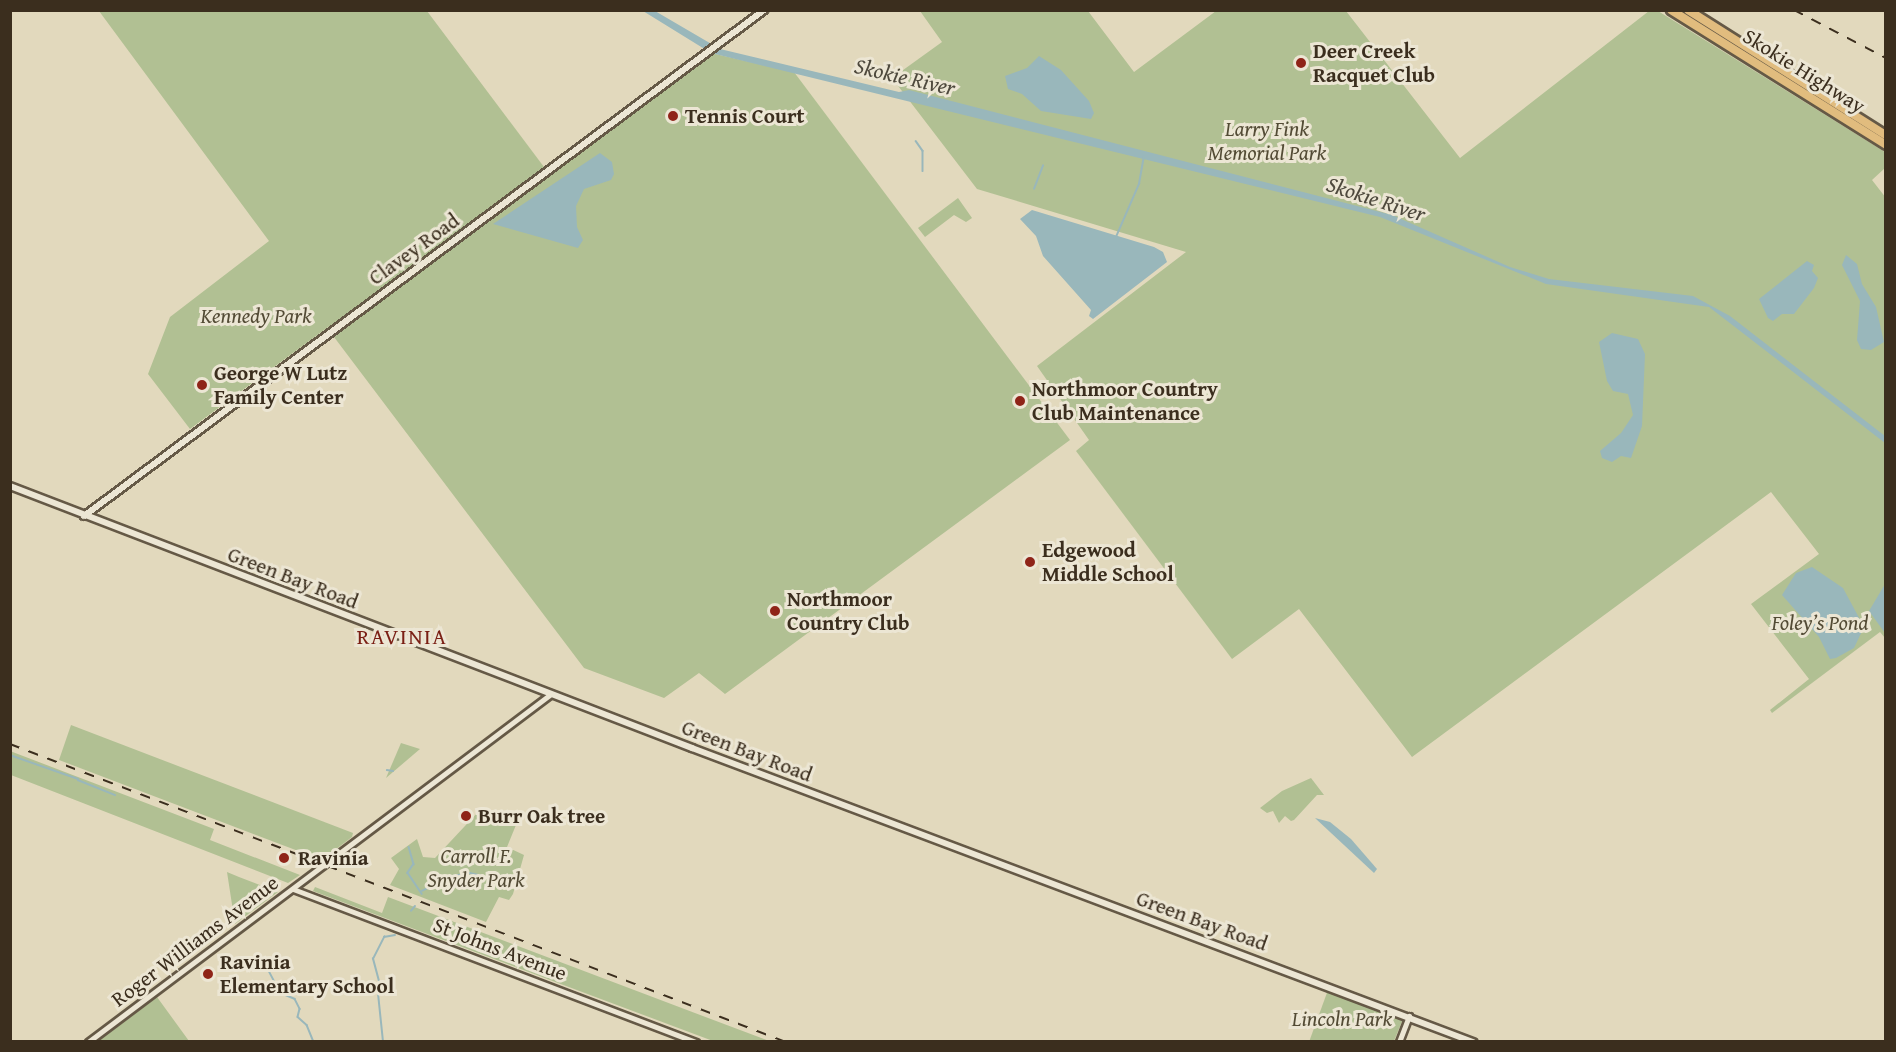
<!DOCTYPE html>
<meta charset="utf-8">
<style>
body{margin:0}
#map{position:relative;width:1896px;height:1052px;overflow:hidden;background:#e2d9bd;font-family:"Gentium Book Plus",serif}
div>[style]{position:absolute}
.green>*{inset:0;background:#b1c093}
.water>*{inset:0;background:#99b7bb}
.stream>*{height:1.5px;margin:-0.75px;padding:0 0.75px;transform-origin:0.75px;border-radius:0.75px;background:#99b7bb}
.roads{filter:drop-shadow(2px 0 #655946) drop-shadow(-2px 0 #655946) drop-shadow(0 2px #655946) drop-shadow(0 -2px #655946)}
.tertiary>*{height:5px;margin:-2.5px;padding:0 2.5px;transform-origin:2.5px;border-radius:2.5px;background:#ece6d4}
.secondary>*{height:6px;margin:-3px;padding:0 3px;transform-origin:3px;border-radius:3px;background:#ece6d4}
.motorway>*{height:8px;margin:-4px;padding:0 4px;transform-origin:4px;border-radius:4px;background:#e1bc7e}
.rail>*{height:1.5px;margin-top:-0.75px;transform-origin:0;background:repeating-linear-gradient(90deg,#3b2e1e 0 10px,transparent 0 20px)}
.dots>*{width:16px;height:16px;translate:-50% -50%;box-sizing:border-box;border:3px solid #ece6d4;border-radius:50%}
span{translate:-50% -50%;white-space:nowrap;text-align:center;line-height:1.15;-webkit-text-stroke:6px #ece6d4;paint-order:stroke}
.poi-label{font-size:21px;color:#3b2e1e;font-weight:700}
.left{translate:0 -50%;text-align:left}
.street-label{font-size:21px;color:#3b2e1e}
.park-label{font-size:21px;color:#534b35;font-style:italic}
.water-label{font-size:22px;color:#4e493d;font-style:italic}
.neighbourhood-label{font-size:22px;color:#7a1f14;letter-spacing:1.5px}
.frame{position:absolute;inset:0;border:12px solid #3b2e1e;pointer-events:none}
</style>
<div id="map">
<div class="green">
<i style="clip-path:polygon(99px 11px,427px 11px,550px 175px,711px 53px,794px 72px,1070px 440px,725px 694px,699px 673px,664px 698px,584px 668px,334px 337px,331px 325px,190px 429px,148px 374px,170px 317px,269px 241px)"></i>
<i style="clip-path:polygon(920px 11px,1088px 11px,1134px 72px,1216px 11px,1346px 11px,1460px 158px,1649px 11px,1658px 11px,1885px 152px,1885px 168px,1872px 180px,1886px 198px,1885px 638px,1880px 632px,1772px 713px,1770px 710px,1809px 679px,1751px 604px,1819px 554px,1771px 492px,1412px 757px,1299px 609px,1232px 659px,1076px 451px,1089px 440px,1037px 366px,1186px 252px,977px 189px,892px 78px,942px 42px)"></i>
<i style="clip-path:polygon(958px 198px,972px 218px,966px 222px,954px 215px,925px 237px,918px 228px)"></i>
<i style="clip-path:polygon(71px 725px,353px 833px,352px 837px,322px 860px,59px 760px)"></i>
<i style="clip-path:polygon(401px 743px,420px 749px,386px 778px)"></i>
<i style="clip-path:polygon(10px 751px,214px 829px,210px 840px,300px 875px,288px 883px,11px 775px)"></i>
<i style="clip-path:polygon(1311px 778px,1324px 795px,1317px 795px,1294px 820px,1291px 821px,1285px 816px,1279px 823px,1273px 811px,1267px 813px,1260px 808px,1282px 791px)"></i>
<i style="clip-path:polygon(479px 811px,516px 825px,507px 847px,524px 855px,513px 894px,509px 900px,499px 897px,486px 922px,390px 885px,399px 869px,391px 858px,417px 839px,423px 857px,435px 858px)"></i>
<i style="clip-path:polygon(227px 872px,239px 877px,278px 892px,235px 924px)"></i>
<i style="clip-path:polygon(315px 887px,382px 913px,388px 897px,769px 1041px,713px 1041px,313px 891px)"></i>
<i style="clip-path:polygon(1328px 990px,1403px 1019px,1394px 1041px,1309px 1042px)"></i>
<i style="clip-path:polygon(157px 997px,189px 1041px,98px 1041px,116px 1028px)"></i>
</div>
<div class="water">
<i style="clip-path:polygon(643px 11px,655px 11px,720px 49px,899px 92px,909px 90px,1392px 215px,1510px 267px,1549px 279px,1693px 296px,1730px 316px,1885px 436px,1885px 443px,1709px 307px,1546px 284px,1380px 217px,711px 53px)"></i>
<i style="clip-path:polygon(1039px 56px,1061px 70px,1089px 101px,1094px 113px,1091px 119px,1041px 111px,1022px 94px,1008px 89px,1005px 76px,1027px 68px)"></i>
<i style="clip-path:polygon(600px 153px,612px 162px,614px 174px,611px 180px,584px 189px,576px 206px,577px 227px,583px 240px,578px 248px,493px 224px)"></i>
<i style="clip-path:polygon(1032px 210px,1154px 247px,1163px 252px,1167px 262px,1093px 319px,1089px 316px,1091px 310px,1043px 256px,1036px 236px,1020px 219px)"></i>
<i style="clip-path:polygon(1846px 255px,1857px 264px,1862px 284px,1876px 307px,1884px 342px,1871px 350px,1861px 349px,1857px 340px,1860px 301px,1842px 265px)"></i>
<i style="clip-path:polygon(1807px 261px,1814px 265px,1812px 271px,1818px 278px,1814px 288px,1794px 314px,1782px 314px,1773px 321px,1768px 318px,1759px 299px)"></i>
<i style="clip-path:polygon(1612px 333px,1638px 339px,1645px 354px,1642px 426px,1631px 458px,1621px 456px,1612px 462px,1602px 458px,1600px 451px,1621px 433px,1633px 415px,1628px 394px,1613px 391px,1607px 381px,1599px 342px)"></i>
<i style="clip-path:polygon(1812px 567px,1843px 588px,1864px 627px,1854px 648px,1836px 658px,1830px 659px,1819px 637px,1782px 595px,1796px 573px)"></i>
<i style="clip-path:polygon(1885px 584px,1885px 633px,1869px 611px)"></i>
<i style="clip-path:polygon(1315px 818px,1330px 822px,1351px 839px,1377px 869px,1374px 873px)"></i>
</div>
<div class="stream">
<i style="left:916px;top:141px;width:12px;rotate:55deg"></i>
<i style="left:923px;top:151px;width:20px;rotate:90deg"></i>
<i style="left:1034px;top:189px;width:25px;rotate:-69deg"></i>
<i style="left:1116px;top:237px;width:58px;rotate:-66.5deg"></i>
<i style="left:1139px;top:184px;width:28px;rotate:-80deg"></i>
<i style="left:10px;top:755px;width:72px;rotate:19.4deg"></i>
<i style="left:387px;top:770px;width:6px;rotate:9deg"></i>
<i style="left:78px;top:780px;width:40px;rotate:22deg"></i>
<i style="left:409px;top:847px;width:18px;rotate:74deg"></i>
<i style="left:414px;top:864px;width:11px;rotate:124deg"></i>
<i style="left:408px;top:873px;width:25px;rotate:56deg"></i>
<i style="left:422px;top:891px;width:34px;rotate:-26deg"></i>
<i style="left:453px;top:876px;width:17px;rotate:-10deg"></i>
<i style="left:470px;top:873px;width:13px;rotate:13deg"></i>
<i style="left:411px;top:911px;width:6px;rotate:-51deg"></i>
<i style="left:268px;top:969px;width:27px;rotate:62deg"></i>
<i style="left:281px;top:993px;width:15px;rotate:23deg"></i>
<i style="left:295px;top:999px;width:11px;rotate:63deg"></i>
<i style="left:300px;top:1009px;width:8px;rotate:104deg"></i>
<i style="left:298px;top:1017px;width:12px;rotate:42deg"></i>
<i style="left:307px;top:1025px;width:18px;rotate:68deg"></i>
<i style="left:383px;top:1042px;width:48px;rotate:-95.9deg"></i>
<i style="left:378px;top:994px;width:9px;rotate:-77deg"></i>
<i style="left:380px;top:985px;width:27px;rotate:-105deg"></i>
<i style="left:373px;top:959px;width:25px;rotate:-63deg"></i>
<i style="left:384px;top:937px;width:11px;rotate:-10deg"></i>
</div>
<div class="roads">
<div class="tertiary">
<i style="left:293px;top:889px;width:431px;rotate:20.8deg"></i>
<i style="left:88px;top:1042px;width:579px;rotate:-36.93deg"></i>
<i style="left:1399px;top:1042px;width:28px;rotate:-69deg"></i>
</div>
<div class="secondary">
<i style="left:10px;top:486px;width:731px;rotate:21.01deg"></i>
<i style="left:692px;top:748px;width:835px;rotate:20.63deg"></i>
<i style="left:84px;top:516px;width:848px;rotate:-36.65deg"></i>
</div>
<div class="motorway">
<i style="left:1671px;top:10px;width:254px;rotate:32.1deg"></i>
<i style="left:1688px;top:10px;width:234px;rotate:32.3deg"></i>
</div>
</div>
<div class="rail">
<i style="left:1794px;top:10px;width:104px;rotate:27.6deg"></i>
<i style="left:10px;top:744px;width:831px;rotate:21.01deg"></i>
</div>
<div class="dots">
<i style="left:1301px;top:63px;background:#8f2418"></i>
<i style="left:673px;top:116px;background:#8f2418"></i>
<i style="left:202px;top:385px;background:#8f2418"></i>
<i style="left:1020px;top:401px;background:#8f2418"></i>
<i style="left:1030px;top:562px;background:#8f2418"></i>
<i style="left:775px;top:611px;background:#8f2418"></i>
<i style="left:466px;top:816px;background:#8f2418"></i>
<i style="left:284px;top:858px;background:#8f2418"></i>
<i style="left:208px;top:974px;background:#8f2418"></i>
</div>
<div class="poi-label">
<span class="left" style="left:1313px;top:63px">Deer Creek<br>Racquet Club</span>
<span class="left" style="left:685px;top:116px">Tennis Court</span>
<span class="left" style="left:214px;top:385px">George W Lutz<br>Family Center</span>
<span class="left" style="left:1032px;top:401px">Northmoor Country<br>Club Maintenance</span>
<span class="left" style="left:1042px;top:562px">Edgewood<br>Middle School</span>
<span class="left" style="left:787px;top:611px">Northmoor<br>Country Club</span>
<span class="left" style="left:478px;top:816px">Burr Oak tree</span>
<span class="left" style="left:298px;top:858px">Ravinia</span>
<span class="left" style="left:220px;top:974px">Ravinia<br>Elementary School</span>
</div>
<div class="street-label">
<span style="left:1804px;top:71px;rotate:32deg">Skokie Highway</span>
<span style="left:414px;top:249px;rotate:-36deg">Clavey Road</span>
<span style="left:293px;top:578px;rotate:21deg">Green Bay Road</span>
<span style="left:747px;top:751px;rotate:21deg">Green Bay Road</span>
<span style="left:1202px;top:921px;rotate:20deg">Green Bay Road</span>
<span style="left:195px;top:941px;rotate:-37deg">Roger Williams Avenue</span>
<span style="left:500px;top:949px;rotate:21deg">St Johns Avenue</span>
</div>
<div class="park-label">
<span style="left:1267px;top:141px">Larry Fink<br>Memorial Park</span>
<span style="left:256px;top:316px">Kennedy Park</span>
<span style="left:1820px;top:623px">Foley’s Pond</span>
<span style="left:476px;top:868px">Carroll F.<br>Snyder Park</span>
<span style="left:1342px;top:1019px">Lincoln Park</span>
</div>
<div class="water-label">
<span style="left:905px;top:77px;rotate:13deg">Skokie River</span>
<span style="left:1376px;top:199px;rotate:18deg">Skokie River</span>
</div>
<div class="neighbourhood-label">
<span style="left:402px;top:637px">RAVINIA</span>
</div>
<div class="frame"></div>
</div>
